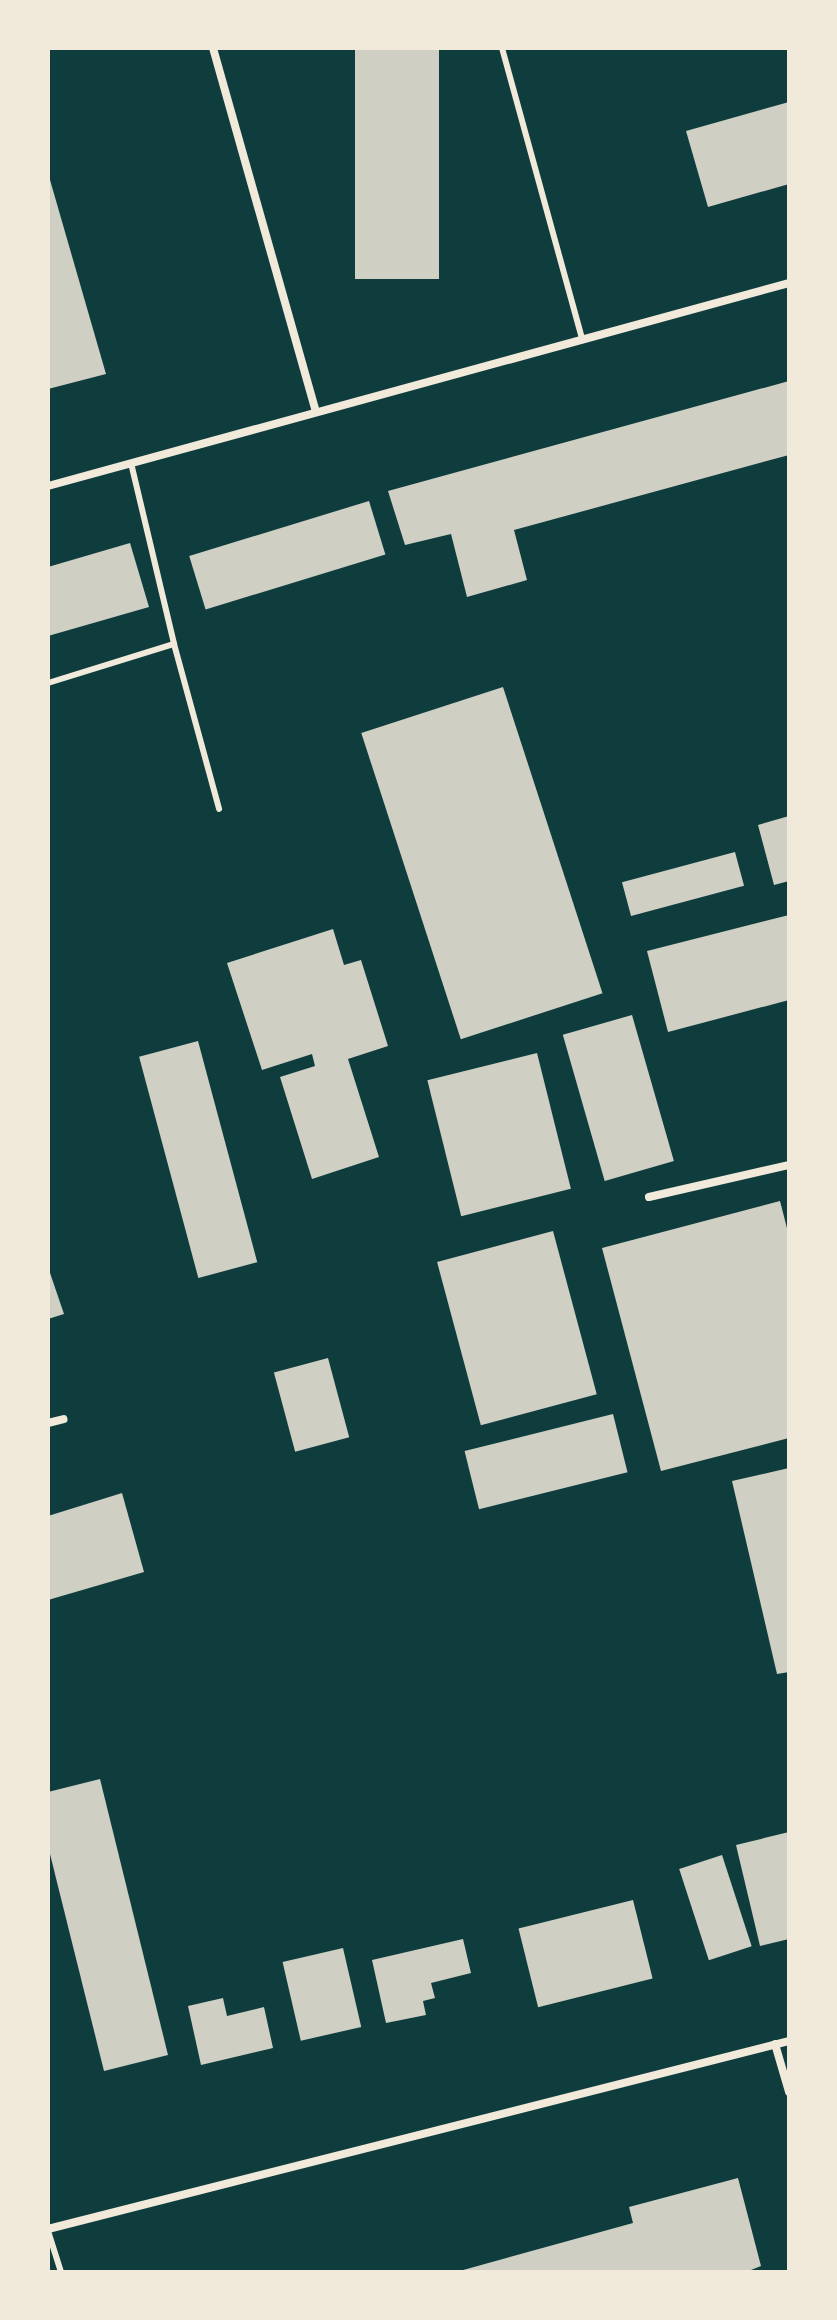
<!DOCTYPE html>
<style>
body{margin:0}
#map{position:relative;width:837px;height:2320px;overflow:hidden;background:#0f3d3e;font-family:Helvetica,sans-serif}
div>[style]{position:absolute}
.building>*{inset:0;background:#cfcfc3;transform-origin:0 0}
.service>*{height:6px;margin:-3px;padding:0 3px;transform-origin:3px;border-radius:3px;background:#f1e9da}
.minor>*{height:8px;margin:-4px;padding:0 4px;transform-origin:4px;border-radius:4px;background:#f1e9da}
span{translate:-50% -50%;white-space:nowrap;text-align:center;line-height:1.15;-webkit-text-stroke:6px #f1e9da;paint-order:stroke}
.frame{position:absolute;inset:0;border:50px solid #f1e9da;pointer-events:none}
</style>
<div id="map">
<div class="building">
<i style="left:355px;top:48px;width:84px;height:231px"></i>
<i style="clip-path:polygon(789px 102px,789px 184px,708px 207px,686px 131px)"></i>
<i style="clip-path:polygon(48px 173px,106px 374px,48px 389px)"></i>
<i style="clip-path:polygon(789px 381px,789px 455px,514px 530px,527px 580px,467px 597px,451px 534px,405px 545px,388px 491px)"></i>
<i style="left:369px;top:501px;width:56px;height:188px;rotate:73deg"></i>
<i style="clip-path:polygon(130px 543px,149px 607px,48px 636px,48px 567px)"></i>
<i style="left:503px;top:687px;width:322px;height:149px;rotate:72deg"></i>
<i style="clip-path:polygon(789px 816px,789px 881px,774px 885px,758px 825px)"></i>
<i style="left:735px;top:852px;width:35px;height:117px;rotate:75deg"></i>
<i style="clip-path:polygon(789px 915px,789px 1000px,668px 1032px,647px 951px)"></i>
<i style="clip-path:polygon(333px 929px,344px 965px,361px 960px,388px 1046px,348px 1059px,379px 1157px,312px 1179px,280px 1077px,315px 1066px,312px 1054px,262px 1070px,227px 963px)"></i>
<i style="left:632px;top:1015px;width:152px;height:72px;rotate:74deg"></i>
<i style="left:198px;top:1041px;width:229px;height:61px;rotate:75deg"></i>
<i style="left:537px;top:1053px;width:140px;height:113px;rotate:76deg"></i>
<i style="clip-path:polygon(780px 1201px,789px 1236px,789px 1438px,661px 1471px,602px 1248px)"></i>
<i style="left:553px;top:1231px;width:169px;height:120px;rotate:75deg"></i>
<i style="clip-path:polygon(48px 1267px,64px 1314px,48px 1319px)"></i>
<i style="left:328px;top:1358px;width:82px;height:56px;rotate:75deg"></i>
<i style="left:613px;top:1414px;width:60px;height:153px;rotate:76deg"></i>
<i style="clip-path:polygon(789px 1468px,789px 1672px,777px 1674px,732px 1481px)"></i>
<i style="clip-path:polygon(122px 1493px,144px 1572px,48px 1600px,48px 1516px)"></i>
<i style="clip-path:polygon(100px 1779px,168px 2055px,104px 2071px,48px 1846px,48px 1792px)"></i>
<i style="clip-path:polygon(789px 1832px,789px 1939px,760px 1946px,736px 1845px)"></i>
<i style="left:722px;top:1855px;width:96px;height:45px;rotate:72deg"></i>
<i style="left:633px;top:1900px;width:81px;height:118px;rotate:76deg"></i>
<i style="clip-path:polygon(463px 1939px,471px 1973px,431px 1983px,435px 1998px,423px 2001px,426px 2015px,386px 2023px,372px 1960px)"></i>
<i style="left:343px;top:1948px;width:81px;height:62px;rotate:77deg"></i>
<i style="clip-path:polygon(223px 1998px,227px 2016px,264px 2007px,273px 2048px,201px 2065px,188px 2006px)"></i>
<i style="clip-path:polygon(738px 2178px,761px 2266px,746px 2272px,456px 2272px,633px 2223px,629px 2207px)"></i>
</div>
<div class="service">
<i style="left:502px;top:48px;width:302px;rotate:74.6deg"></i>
<i style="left:131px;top:463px;width:186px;rotate:76.6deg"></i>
<i style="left:48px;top:683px;width:132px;rotate:-17.2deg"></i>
<i style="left:174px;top:644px;width:171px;rotate:74.7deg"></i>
<i style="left:48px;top:2231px;width:43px;rotate:72.4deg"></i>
</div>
<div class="minor">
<i style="left:213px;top:48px;width:378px;rotate:74.2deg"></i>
<i style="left:48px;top:486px;width:768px;rotate:-15.32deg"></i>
<i style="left:649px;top:1197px;width:144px;rotate:-12.9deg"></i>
<i style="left:48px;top:1423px;width:16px;rotate:-14deg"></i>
<i style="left:775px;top:2044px;width:50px;rotate:73.7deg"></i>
<i style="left:48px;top:2229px;width:764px;rotate:-14.24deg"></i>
</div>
<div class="frame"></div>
</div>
